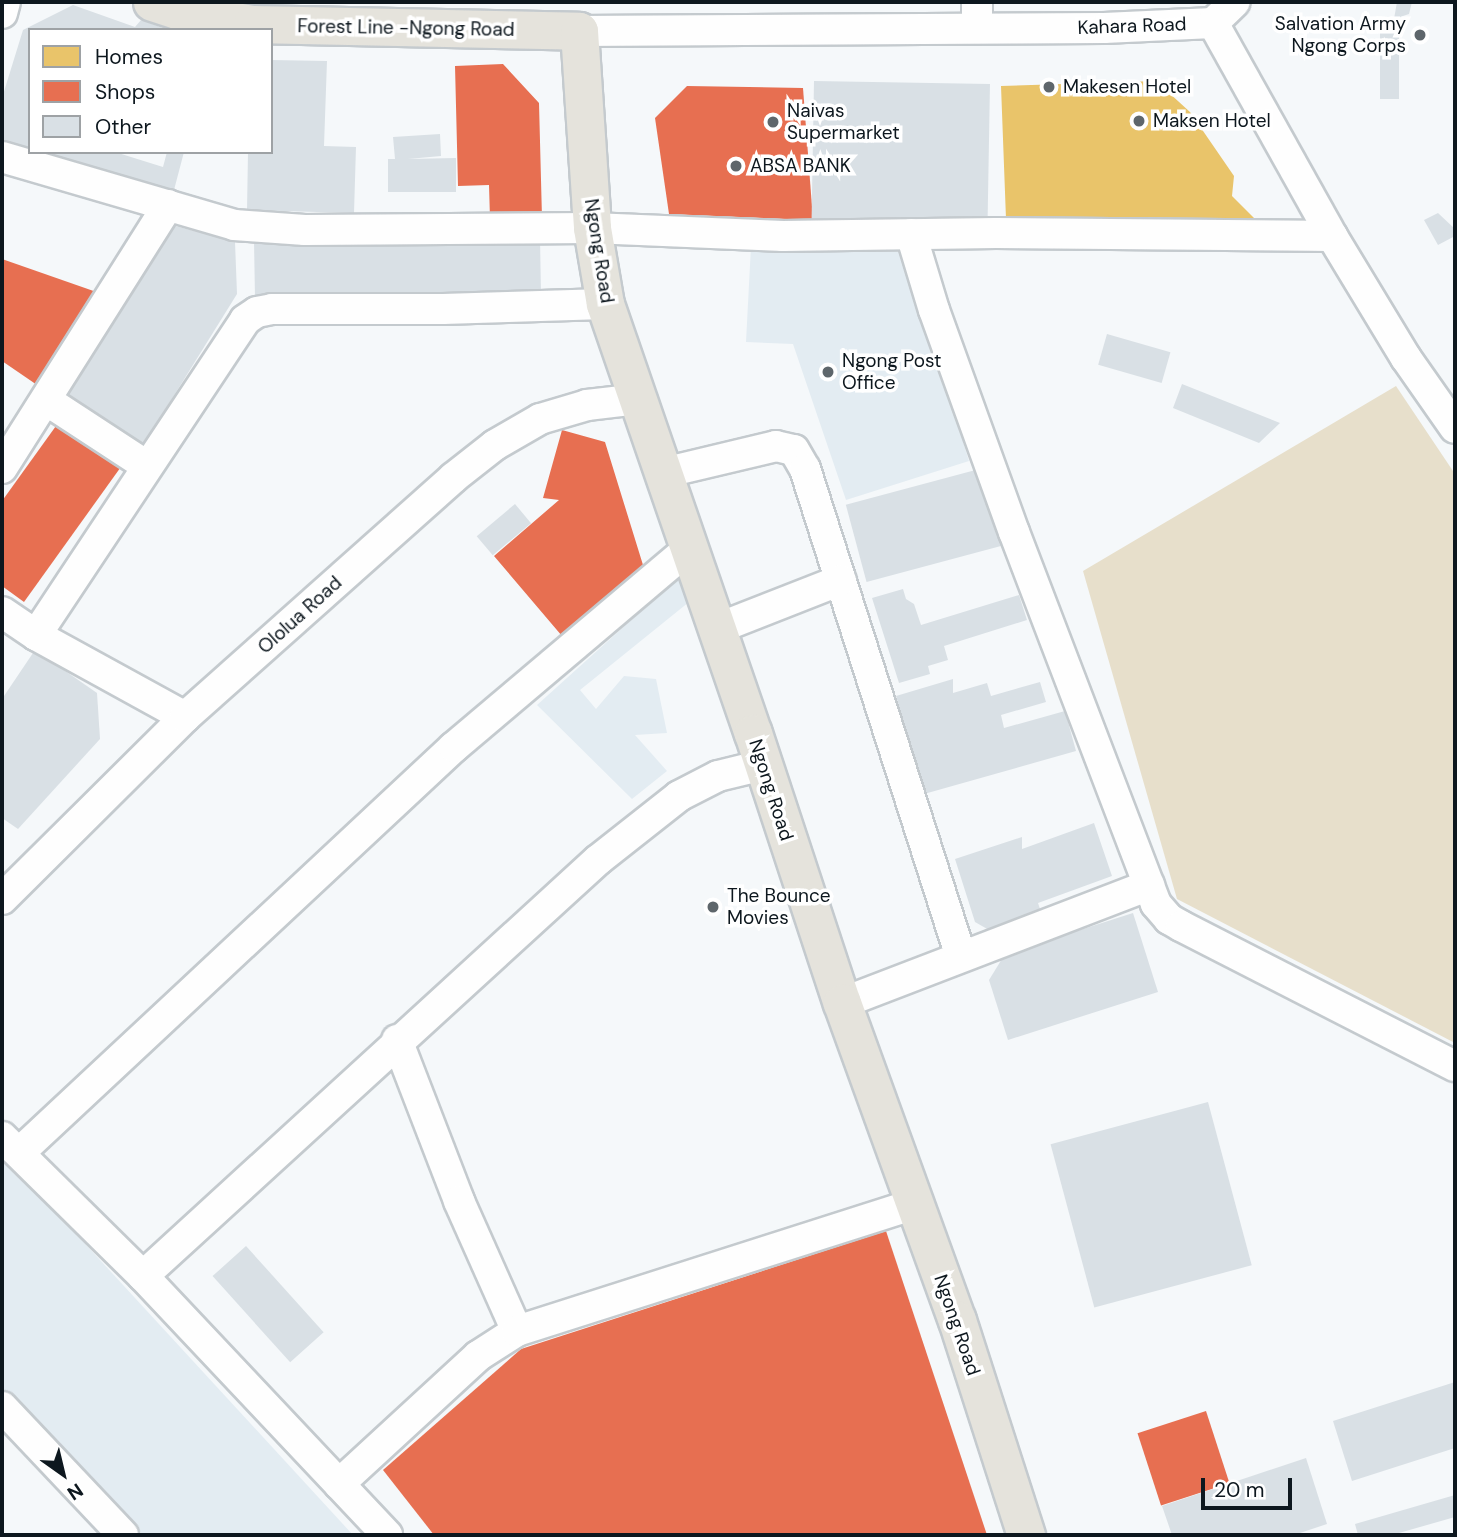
<!DOCTYPE html>
<style>
body{margin:0}
#map{position:relative;width:1457px;height:1537px;overflow:hidden;background:#f5f8fa;font-family:"DM Sans",sans-serif}
div>[style]{position:absolute}
.built>*{inset:0;background:#e3ecf2}
.green>*{inset:0;background:#e7dfcb}
.homes>*{inset:0;background:#e9c46a}
.shops>*{inset:0;background:#e76f51;transform-origin:0 0}
.building>*{inset:0;background:#d9e0e5;transform-origin:0 0}
.roads{filter:drop-shadow(2px 0 #c4cace) drop-shadow(-2px 0 #c4cace) drop-shadow(0 2px #c4cace) drop-shadow(0 -2px #c4cace)}
.minor>*{height:30px;margin:-15px;padding:0 15px;transform-origin:15px;border-radius:15px;background:#fefefe}
.major>*{height:37px;margin:-18.5px;padding:0 18.5px;transform-origin:18.5px;border-radius:18.5px;background:#e5e3dc}
.dots>*{width:19px;height:19px;translate:-50% -50%;box-sizing:border-box;border:4px solid #fff;border-radius:50%}
span{translate:-50% -50%;white-space:nowrap;text-align:center;line-height:1.15;-webkit-text-stroke:7px #fff;paint-order:stroke}
.poi-label{font-size:19px;color:#0d171e}
.right{translate:-100% -50%;text-align:right}
.left{translate:0 -50%;text-align:left}
.street-label{font-size:19px;color:#0d171e}
.frame{position:absolute;inset:0;border:4px solid #0d171e;pointer-events:none}
.legend{position:absolute;left:28px;top:28px;width:245px;height:126px;box-sizing:border-box;background:#fff;border:2px solid #9ea2a5;margin:0;padding:9px 12px;list-style:none;font-size:21px;color:#0d171e}
.legend li{display:flex;align-items:center;gap:14px;height:35px}
.legend b{width:35px;border:2px solid #9ea2a5}
.north{position:absolute;left:28px;top:1439px;width:70px;height:70px;-webkit-text-stroke:5px #fff;paint-order:stroke;rotate:146deg;font-size:19px;font-weight:700;line-height:28px;text-align:center;color:#0d171e}
.north::after{content:'';display:block;margin:auto;width:24px;height:32px;background:#0d171e;clip-path:polygon(50% 0,100% 100%,50% 72%,0 100%)}
.scale{position:absolute;left:1201px;top:1478px;width:91px;height:32px;box-sizing:border-box;border:4px solid #0d171e;border-top:0;padding-left:9px;font-size:21px;line-height:24px;white-space:nowrap;color:#0d171e;-webkit-text-stroke:5px #fff;paint-order:stroke}
</style>
<div id="map">
<div class="built">
<i style="clip-path:polygon(751px 246px,905px 252px,969px 461px,846px 500px,793px 344px,746px 342px)"></i>
<i style="clip-path:polygon(680px 576px,689px 602px,580px 690px,596px 709px,624px 676px,656px 679px,667px 733px,635px 735px,667px 771px,632px 799px,537px 705px)"></i>
<i style="clip-path:polygon(2px 1155px,55px 1211px,353px 1535px,143px 1535px,2px 1391px)"></i>
</div>
<div class="green">
<i style="clip-path:polygon(1396px 386px,1455px 474px,1455px 1043px,1177px 899px,1083px 571px)"></i>
</div>
<div class="homes">
<i style="clip-path:polygon(1156px 81px,1190px 112px,1234px 176px,1232px 196px,1256px 220px,1006px 219px,1001px 86px)"></i>
</div>
<div class="shops">
<i style="clip-path:polygon(503px 64px,539px 103px,542px 218px,490px 219px,489px 185px,458px 186px,455px 66px)"></i>
<i style="clip-path:polygon(687px 86px,803px 88px,813px 220px,669px 214px,655px 118px)"></i>
<i style="clip-path:polygon(2px 259px,105px 295px,40px 387px,2px 361px)"></i>
<i style="clip-path:polygon(61px 419px,123px 464px,24px 602px,2px 586px,2px 501px)"></i>
<i style="clip-path:polygon(562px 430px,605px 442px,643px 565px,562px 636px,494px 556px,559px 500px,543px 498px)"></i>
<i style="clip-path:polygon(886px 1231px,987px 1535px,434px 1535px,383px 1470px,521px 1349px)"></i>
<i style="left:1206px;top:1411px;width:76px;height:72px;rotate:72deg"></i>
</div>
<div class="building">
<i style="clip-path:polygon(1397px 2px,1412px 2px,1409px 14px,1394px 19px)"></i>
<i style="clip-path:polygon(73px 5px,135px 27px,141px 20px,169px 30px,30px 30px,30px 152px,115px 152px,163px 167px,167px 152px,184px 152px,174px 190px,109px 172px,105px 187px,2px 154px,2px 98px,23px 30px)"></i>
<i style="left:1380px;top:29px;width:19px;height:70px"></i>
<i style="clip-path:polygon(271px 60px,327px 61px,324px 146px,356px 147px,354px 213px,247px 210px,248px 152px,271px 152px)"></i>
<i style="left:814px;top:81px;width:176px;height:140px;rotate:1deg"></i>
<i style="clip-path:polygon(440px 134px,441px 156px,408px 159px,456px 158px,456px 192px,388px 192px,388px 159px,395px 159px,393px 137px)"></i>
<i style="clip-path:polygon(1438px 213px,1455px 229px,1455px 236px,1438px 245px,1424px 220px)"></i>
<i style="clip-path:polygon(172px 225px,235px 242px,237px 294px,142px 447px,64px 400px)"></i>
<i style="left:540px;top:238px;width:54px;height:286px;rotate:89deg"></i>
<i style="left:1107px;top:334px;width:66px;height:32px;rotate:16deg"></i>
<i style="clip-path:polygon(1182px 384px,1280px 423px,1259px 443px,1173px 408px)"></i>
<i style="left:983px;top:468px;width:80px;height:142px;rotate:75deg"></i>
<i style="left:515px;top:504px;width:25px;height:50px;rotate:50deg"></i>
<i style="clip-path:polygon(903px 589px,906px 599px,914px 604px,921px 625px,1019px 595px,1027px 620px,944px 646px,948px 660px,928px 666px,930px 674px,899px 683px,872px 598px)"></i>
<i style="clip-path:polygon(35px 650px,97px 693px,100px 739px,18px 829px,2px 818px,2px 699px)"></i>
<i style="clip-path:polygon(953px 679px,953px 693px,987px 683px,991px 696px,1040px 682px,1046px 702px,1001px 715px,1004px 728px,1065px 711px,1076px 751px,924px 794px,896px 696px)"></i>
<i style="clip-path:polygon(1094px 823px,1112px 876px,1038px 903px,1041px 912px,989px 930px,975px 922px,955px 859px,1022px 837px,1022px 849px)"></i>
<i style="clip-path:polygon(1133px 913px,1158px 992px,1008px 1040px,989px 980px,1005px 954px)"></i>
<i style="left:1208px;top:1102px;width:169px;height:163px;rotate:75deg"></i>
<i style="left:246px;top:1246px;width:116px;height:45px;rotate:48deg"></i>
<i style="clip-path:polygon(1455px 1382px,1455px 1448px,1352px 1481px,1333px 1421px)"></i>
<i style="clip-path:polygon(1306px 1458px,1327px 1524px,1294px 1535px,1172px 1535px,1162px 1506px)"></i>
<i style="clip-path:polygon(1455px 1495px,1455px 1517px,1392px 1535px,1358px 1535px,1355px 1524px)"></i>
</div>
<div class="roads">
<div class="minor">
<i style="left:2px;top:13px;width:11px;rotate:-75deg"></i>
<i style="left:1213px;top:23px;width:30px;rotate:-44deg"></i>
<i style="left:977px;top:28px;width:26px;rotate:-90deg"></i>
<i style="left:579px;top:31px;width:525px;rotate:-0.33deg"></i>
<i style="left:1104px;top:28px;width:109px;rotate:-2.6deg"></i>
<i style="left:1213px;top:23px;width:244px;rotate:60.8deg"></i>
<i style="left:1332px;top:236px;width:143px;rotate:58.8deg"></i>
<i style="left:1406px;top:358px;width:85px;rotate:55deg"></i>
<i style="left:2px;top:157px;width:242px;rotate:16.3deg"></i>
<i style="left:234px;top:225px;width:71px;rotate:4deg"></i>
<i style="left:305px;top:230px;width:287px;rotate:-0.4deg"></i>
<i style="left:592px;top:228px;width:191px;rotate:2.4deg"></i>
<i style="left:783px;top:236px;width:213px;rotate:-0.8deg"></i>
<i style="left:996px;top:233px;width:336px;rotate:0.5deg"></i>
<i style="left:911px;top:234px;width:79px;rotate:73.2deg"></i>
<i style="left:934px;top:310px;width:236px;rotate:70.2deg"></i>
<i style="left:1014px;top:532px;width:398px;rotate:69.1deg"></i>
<i style="left:1156px;top:904px;width:20px;rotate:49deg"></i>
<i style="left:1169px;top:919px;width:14px;rotate:30deg"></i>
<i style="left:1181px;top:926px;width:308px;rotate:27.1deg"></i>
<i style="left:46px;top:400px;width:121px;rotate:33.2deg"></i>
<i style="left:2px;top:468px;width:311px;rotate:-57.7deg"></i>
<i style="left:663px;top:473px;width:116px;rotate:-13.4deg"></i>
<i style="left:776px;top:446px;width:18px;rotate:13deg"></i>
<i style="left:794px;top:450px;width:22px;rotate:60deg"></i>
<i style="left:805px;top:469px;width:512px;rotate:72.27deg"></i>
<i style="left:2px;top:612px;width:41px;rotate:34.1deg"></i>
<i style="left:716px;top:629px;width:134px;rotate:-21.4deg"></i>
<i style="left:185px;top:717px;width:170px;rotate:-151.2deg"></i>
<i style="left:36px;top:635px;width:378px;rotate:-56.4deg"></i>
<i style="left:245px;top:320px;width:14px;rotate:-34deg"></i>
<i style="left:257px;top:312px;width:15px;rotate:-11deg"></i>
<i style="left:272px;top:309px;width:171px"></i>
<i style="left:443px;top:309px;width:162px;rotate:-1.8deg"></i>
<i style="left:2px;top:899px;width:258px;rotate:-44.8deg"></i>
<i style="left:185px;top:717px;width:359px;rotate:-41.7deg"></i>
<i style="left:453px;top:478px;width:53px;rotate:-38.2deg"></i>
<i style="left:495px;top:445px;width:52px;rotate:-30deg"></i>
<i style="left:540px;top:419px;width:49px;rotate:-16.6deg"></i>
<i style="left:587px;top:405px;width:51px;rotate:-6.7deg"></i>
<i style="left:842px;top:1003px;width:329px;rotate:-21deg"></i>
<i style="left:397px;top:1040px;width:173px;rotate:68.9deg"></i>
<i style="left:459px;top:1201px;width:142px;rotate:66deg"></i>
<i style="left:2px;top:1137px;width:198px;rotate:44.6deg"></i>
<i style="left:143px;top:1276px;width:356px;rotate:46.7deg"></i>
<i style="left:19px;top:1153px;width:595px;rotate:-43.03deg"></i>
<i style="left:454px;top:747px;width:307px;rotate:-40.2deg"></i>
<i style="left:143px;top:1276px;width:617px;rotate:-42.44deg"></i>
<i style="left:598px;top:860px;width:103px;rotate:-38.3deg"></i>
<i style="left:679px;top:796px;width:44px;rotate:-27.1deg"></i>
<i style="left:718px;top:776px;width:46px;rotate:-13.7deg"></i>
<i style="left:2px;top:1407px;width:176px;rotate:46.6deg"></i>
<i style="left:339px;top:1484px;width:189px;rotate:-42.6deg"></i>
<i style="left:478px;top:1356px;width:46px;rotate:-32.7deg"></i>
<i style="left:517px;top:1331px;width:417px;rotate:-17.7deg"></i>
</div>
<div class="major">
<i style="left:152px;top:2px;width:28px;rotate:18deg"></i>
<i style="left:179px;top:11px;width:74px;rotate:10.1deg"></i>
<i style="left:252px;top:24px;width:327px;rotate:1.2deg"></i>
<i style="left:579px;top:31px;width:197px;rotate:86.2deg"></i>
<i style="left:592px;top:228px;width:77px;rotate:80.3deg"></i>
<i style="left:605px;top:304px;width:454px;rotate:71deg"></i>
<i style="left:753px;top:733px;width:284px;rotate:71.8deg"></i>
<i style="left:842px;top:1003px;width:337px;rotate:70.1deg"></i>
<i style="left:957px;top:1320px;width:226px;rotate:72.2deg"></i>
</div>
</div>
<div class="dots">
<i style="left:1420px;top:35px;background:#5e666b"></i>
<i style="left:1049px;top:87px;background:#5e666b"></i>
<i style="left:1139px;top:121px;background:#5e666b"></i>
<i style="left:773px;top:122px;background:#5e666b"></i>
<i style="left:736px;top:166px;background:#5e666b"></i>
<i style="left:828px;top:372px;background:#5e666b"></i>
<i style="left:713px;top:907px;background:#5e666b"></i>
</div>
<div class="poi-label">
<span class="right" style="left:1406px;top:35px">Salvation Army<br>Ngong Corps</span>
<span class="left" style="left:1063px;top:87px">Makesen Hotel</span>
<span class="left" style="left:787px;top:122px">Naivas<br>Supermarket</span>
<span class="left" style="left:1153px;top:121px">Maksen Hotel</span>
<span class="left" style="left:750px;top:166px">ABSA BANK</span>
<span class="left" style="left:842px;top:372px">Ngong Post<br>Office</span>
<span class="left" style="left:727px;top:907px">The Bounce<br>Movies</span>
</div>
<div class="street-label">
<span style="left:1132px;top:26px;rotate:-2deg">Kahara Road</span>
<span style="left:406px;top:28px;rotate:1deg">Forest Line -Ngong Road</span>
<span style="left:599px;top:251px;rotate:81deg">Ngong Road</span>
<span style="left:300px;top:615px;rotate:-42deg">Ololua Road</span>
<span style="left:771px;top:790px;rotate:72deg">Ngong Road</span>
<span style="left:957px;top:1325px;rotate:71deg">Ngong Road</span>
</div>
<div class="frame"></div>
<ul class="legend">
<li><b style="height:19px;background:#e9c46a"></b>Homes</li>
<li><b style="height:19px;background:#e76f51"></b>Shops</li>
<li><b style="height:19px;background:#d9e0e5"></b>Other</li>
</ul>
<div class="north">N</div>
<div class="scale">20 m</div>
</div>
